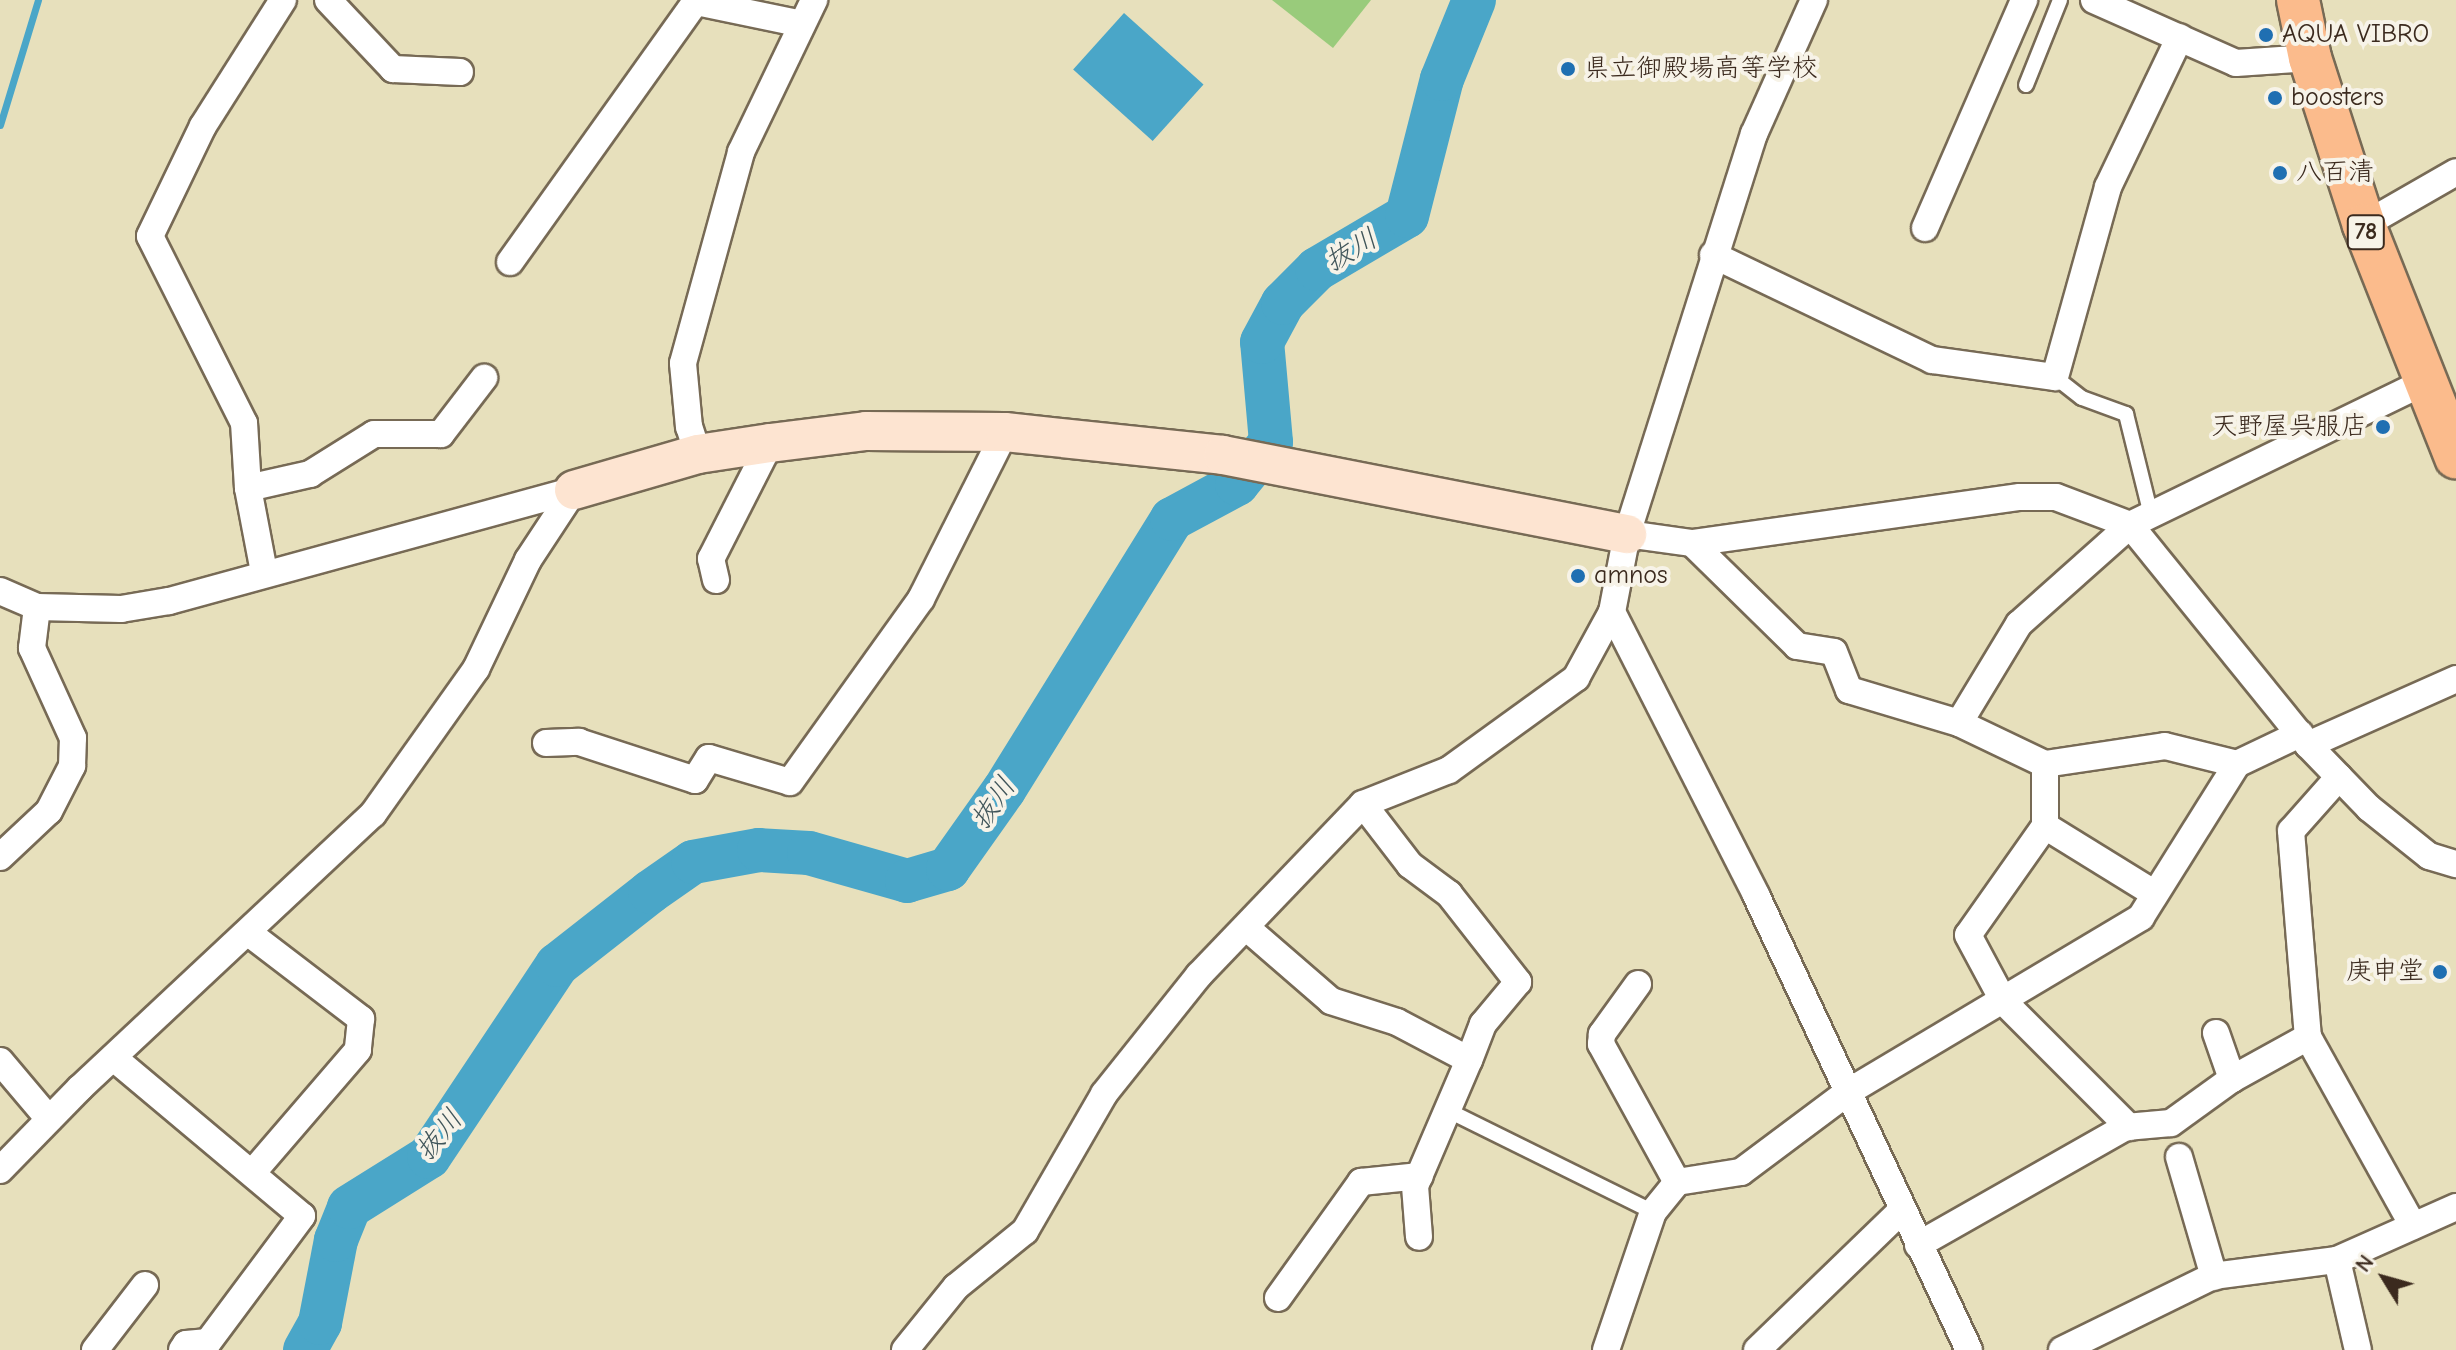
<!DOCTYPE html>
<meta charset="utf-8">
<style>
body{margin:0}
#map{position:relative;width:2456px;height:1350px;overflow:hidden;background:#e7e0bc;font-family:"Comic Neue","Klee One",sans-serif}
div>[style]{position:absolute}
.green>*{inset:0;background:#99cb7b}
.water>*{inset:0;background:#4aa6c8;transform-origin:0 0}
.stream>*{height:7px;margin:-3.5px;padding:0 3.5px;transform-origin:3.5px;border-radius:3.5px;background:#4aa6c8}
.river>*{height:44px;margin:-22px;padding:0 22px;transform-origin:22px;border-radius:22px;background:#4aa6c8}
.roads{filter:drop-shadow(2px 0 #776a55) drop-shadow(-2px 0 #776a55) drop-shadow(0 2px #776a55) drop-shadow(0 -2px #776a55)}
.lane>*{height:14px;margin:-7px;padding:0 7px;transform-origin:7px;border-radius:7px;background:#fff}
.street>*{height:26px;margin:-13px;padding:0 13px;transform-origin:13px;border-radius:13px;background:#fff}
.secondary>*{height:38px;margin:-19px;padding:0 19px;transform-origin:19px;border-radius:19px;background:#fde4d1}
.primary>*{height:42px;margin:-21px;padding:0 21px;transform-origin:21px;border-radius:21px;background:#fbbb8c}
.dots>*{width:22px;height:22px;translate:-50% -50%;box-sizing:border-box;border:4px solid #f7f3e8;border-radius:50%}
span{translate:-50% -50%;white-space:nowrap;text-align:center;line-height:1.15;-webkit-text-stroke:8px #f7f3e8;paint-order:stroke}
.shield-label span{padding:2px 6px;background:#f7f3e8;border:2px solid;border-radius:6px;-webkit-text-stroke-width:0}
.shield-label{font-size:24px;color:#3b2a1e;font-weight:700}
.poi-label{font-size:26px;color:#3b2a1e}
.left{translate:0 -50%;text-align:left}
.right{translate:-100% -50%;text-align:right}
.water-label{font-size:28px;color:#40555a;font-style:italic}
.north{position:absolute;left:2344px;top:1238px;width:80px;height:80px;-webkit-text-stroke:6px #f7f3e8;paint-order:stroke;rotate:307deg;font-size:22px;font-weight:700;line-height:32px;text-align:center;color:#3b2a1e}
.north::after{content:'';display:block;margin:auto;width:28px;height:36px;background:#3b2a1e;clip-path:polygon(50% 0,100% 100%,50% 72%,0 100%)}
</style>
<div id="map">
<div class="green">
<i style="clip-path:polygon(1272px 0,1371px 0,1333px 48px)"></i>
</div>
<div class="water">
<i style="left:1124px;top:13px;width:107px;height:76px;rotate:42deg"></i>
</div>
<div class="stream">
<i style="left:0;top:125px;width:131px;rotate:-73.1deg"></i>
</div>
<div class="river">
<i style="left:305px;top:1350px;width:31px;rotate:-61deg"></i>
<i style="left:320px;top:1323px;width:85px;rotate:-79.1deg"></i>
<i style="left:336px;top:1240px;width:35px;rotate:-68deg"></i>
<i style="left:349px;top:1207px;width:94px;rotate:-32deg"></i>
<i style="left:429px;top:1157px;width:231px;rotate:-56.3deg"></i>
<i style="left:557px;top:965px;width:118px;rotate:-38.1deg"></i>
<i style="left:650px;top:892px;width:52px;rotate:-34.9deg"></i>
<i style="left:693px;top:862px;width:67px;rotate:-10.3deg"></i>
<i style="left:759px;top:850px;width:50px;rotate:3.4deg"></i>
<i style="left:809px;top:853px;width:102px;rotate:15.9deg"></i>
<i style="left:907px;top:881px;width:43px;rotate:-16.3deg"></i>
<i style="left:948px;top:869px;width:97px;rotate:-54.7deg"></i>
<i style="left:1004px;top:790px;width:319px;rotate:-58.2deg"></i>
<i style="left:1172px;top:519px;width:74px;rotate:-28.3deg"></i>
<i style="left:1237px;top:484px;width:54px;rotate:-51deg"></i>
<i style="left:1271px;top:442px;width:100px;rotate:-95.1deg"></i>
<i style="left:1262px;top:342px;width:44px;rotate:-61.7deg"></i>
<i style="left:1283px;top:303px;width:48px;rotate:-45deg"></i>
<i style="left:1317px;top:269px;width:104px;rotate:-30.5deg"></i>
<i style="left:1407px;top:216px;width:141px;rotate:-75.7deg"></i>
<i style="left:1442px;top:79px;width:85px;rotate:-67.9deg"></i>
</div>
<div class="roads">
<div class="lane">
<i style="left:2026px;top:85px;width:92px;rotate:-68.2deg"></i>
<i style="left:2055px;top:377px;width:34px;rotate:38deg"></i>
<i style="left:2082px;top:398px;width:47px;rotate:20deg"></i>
<i style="left:2126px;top:414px;width:104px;rotate:76.1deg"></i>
<i style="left:1449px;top:1111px;width:228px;rotate:26.3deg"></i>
</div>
<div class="street">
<i style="left:328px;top:0;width:95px;rotate:46.7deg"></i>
<i style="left:393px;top:69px;width:67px;rotate:2.6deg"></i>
<i style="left:2094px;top:0;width:155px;rotate:23.9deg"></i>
<i style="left:2236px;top:63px;width:74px;rotate:-3.9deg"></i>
<i style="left:696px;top:2px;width:108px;rotate:11.7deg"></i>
<i style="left:2364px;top:225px;width:106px;rotate:-29.9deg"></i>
<i style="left:1925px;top:228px;width:249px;rotate:-66.5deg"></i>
<i style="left:1713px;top:255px;width:243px;rotate:25.6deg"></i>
<i style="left:1932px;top:360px;width:124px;rotate:7.9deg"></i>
<i style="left:2055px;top:377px;width:197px;rotate:-74.4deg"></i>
<i style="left:2108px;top:187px;width:166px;rotate:-64.4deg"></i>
<i style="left:510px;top:262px;width:322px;rotate:-54.5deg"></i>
<i style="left:698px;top:454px;width:28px;rotate:-108deg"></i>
<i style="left:689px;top:427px;width:64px;rotate:-95.4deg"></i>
<i style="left:683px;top:363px;width:219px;rotate:-74.6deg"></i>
<i style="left:741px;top:152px;width:169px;rotate:-64.3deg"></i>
<i style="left:248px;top:488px;width:64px;rotate:-12.7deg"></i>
<i style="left:310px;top:474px;width:75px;rotate:-32deg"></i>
<i style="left:374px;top:434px;width:67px"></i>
<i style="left:441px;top:434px;width:71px;rotate:-52.5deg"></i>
<i style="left:1627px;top:534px;width:66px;rotate:7.9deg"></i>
<i style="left:1692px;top:543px;width:331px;rotate:-8deg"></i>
<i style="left:2020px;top:497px;width:36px"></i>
<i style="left:2056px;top:497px;width:79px;rotate:20.7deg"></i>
<i style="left:2130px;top:525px;width:283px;rotate:51deg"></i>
<i style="left:2308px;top:745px;width:88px;rotate:45.9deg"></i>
<i style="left:2369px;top:808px;width:77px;rotate:38.7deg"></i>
<i style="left:2429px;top:856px;width:28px;rotate:17deg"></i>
<i style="left:1692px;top:543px;width:147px;rotate:44.4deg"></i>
<i style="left:1797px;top:646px;width:37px;rotate:9deg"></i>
<i style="left:1834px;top:652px;width:41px;rotate:68.5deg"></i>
<i style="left:1849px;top:690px;width:115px;rotate:16.7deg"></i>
<i style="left:1959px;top:723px;width:95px;rotate:25.5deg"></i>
<i style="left:2045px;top:764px;width:62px;rotate:90deg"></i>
<i style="left:2045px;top:826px;width:133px;rotate:125.2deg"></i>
<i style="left:1968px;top:935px;width:76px;rotate:61.8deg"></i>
<i style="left:2004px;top:1002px;width:177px;rotate:45deg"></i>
<i style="left:264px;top:572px;width:86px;rotate:-100.8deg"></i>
<i style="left:248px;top:488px;width:65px;rotate:-93.5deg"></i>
<i style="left:244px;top:423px;width:209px;rotate:-116.7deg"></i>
<i style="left:150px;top:236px;width:122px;rotate:-64.3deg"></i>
<i style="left:203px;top:126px;width:149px;rotate:-57.6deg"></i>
<i style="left:716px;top:580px;width:22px;rotate:-103deg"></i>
<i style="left:711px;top:559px;width:130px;rotate:-63deg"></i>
<i style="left:0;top:591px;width:40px;rotate:23.4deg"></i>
<i style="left:37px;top:607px;width:84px;rotate:1.4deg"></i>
<i style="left:121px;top:609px;width:49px;rotate:-9.5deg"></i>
<i style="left:169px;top:601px;width:420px;rotate:-15.3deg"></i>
<i style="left:1612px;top:612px;width:318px;rotate:63deg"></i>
<i style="left:1756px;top:895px;width:502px;rotate:64.91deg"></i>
<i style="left:1959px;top:723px;width:116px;rotate:-58.8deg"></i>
<i style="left:2019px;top:624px;width:149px;rotate:-41.7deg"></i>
<i style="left:2130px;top:525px;width:327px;rotate:-25.9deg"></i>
<i style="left:546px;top:743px;width:33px;rotate:-2deg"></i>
<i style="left:579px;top:742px;width:122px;rotate:18.1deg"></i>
<i style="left:695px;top:780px;width:26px;rotate:-58deg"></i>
<i style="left:709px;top:758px;width:84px;rotate:16.5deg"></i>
<i style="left:790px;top:782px;width:225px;rotate:-54.4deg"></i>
<i style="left:921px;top:599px;width:187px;rotate:-63.3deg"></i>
<i style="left:2308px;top:745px;width:162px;rotate:-24deg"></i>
<i style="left:2045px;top:764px;width:121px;rotate:-8.5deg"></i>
<i style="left:2165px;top:746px;width:74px;rotate:14deg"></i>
<i style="left:2339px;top:777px;width:72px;rotate:131.6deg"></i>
<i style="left:2291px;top:831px;width:207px;rotate:85.3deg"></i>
<i style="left:2308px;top:1037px;width:216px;rotate:60.9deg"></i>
<i style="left:1363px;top:804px;width:77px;rotate:52.4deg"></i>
<i style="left:1410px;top:865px;width:49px;rotate:36.6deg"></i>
<i style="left:1449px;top:894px;width:112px;rotate:51.9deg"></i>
<i style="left:1518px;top:982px;width:55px;rotate:129.8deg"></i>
<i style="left:1483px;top:1024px;width:39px;rotate:111deg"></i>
<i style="left:2045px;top:826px;width:129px;rotate:31.7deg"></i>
<i style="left:0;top:857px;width:67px;rotate:-43.2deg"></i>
<i style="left:49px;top:811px;width:51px;rotate:-62.9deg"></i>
<i style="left:72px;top:766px;width:28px;rotate:-88deg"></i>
<i style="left:73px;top:738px;width:99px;rotate:-114.5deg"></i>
<i style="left:32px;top:648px;width:41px;rotate:-83deg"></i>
<i style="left:1248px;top:929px;width:110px;rotate:40.9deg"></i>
<i style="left:1331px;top:1001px;width:69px;rotate:17.7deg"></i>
<i style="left:1397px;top:1022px;width:81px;rotate:27.8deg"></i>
<i style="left:1469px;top:1060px;width:137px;rotate:113.2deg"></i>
<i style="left:1415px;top:1186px;width:51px;rotate:85.5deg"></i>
<i style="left:250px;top:934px;width:140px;rotate:37.4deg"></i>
<i style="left:361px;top:1019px;width:31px;rotate:96deg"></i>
<i style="left:358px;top:1050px;width:160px;rotate:130.7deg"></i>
<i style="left:1638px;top:984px;width:62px;rotate:125.8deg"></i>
<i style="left:1602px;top:1034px;width:10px;rotate:96deg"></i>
<i style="left:1601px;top:1044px;width:158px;rotate:61.2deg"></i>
<i style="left:2216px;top:1033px;width:49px;rotate:70.8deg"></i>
<i style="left:2232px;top:1079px;width:87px;rotate:-28.9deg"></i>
<i style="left:115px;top:1059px;width:244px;rotate:40deg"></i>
<i style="left:302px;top:1216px;width:157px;rotate:126.7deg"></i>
<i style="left:208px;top:1342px;width:22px;rotate:175deg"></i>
<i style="left:186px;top:1344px;width:7px;rotate:124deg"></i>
<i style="left:0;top:1061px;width:76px;rotate:49.8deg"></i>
<i style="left:2179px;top:1157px;width:125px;rotate:73.7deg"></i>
<i style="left:0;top:1170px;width:115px;rotate:-45.7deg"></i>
<i style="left:80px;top:1088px;width:401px;rotate:-43.1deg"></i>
<i style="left:373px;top:814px;width:178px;rotate:-54.6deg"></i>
<i style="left:476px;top:669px;width:121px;rotate:-64.5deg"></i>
<i style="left:528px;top:560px;width:84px;rotate:-56.7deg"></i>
<i style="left:1918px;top:1245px;width:239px;rotate:-29.6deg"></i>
<i style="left:2126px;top:1127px;width:45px;rotate:-5.1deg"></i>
<i style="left:2171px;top:1123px;width:75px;rotate:-35.8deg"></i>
<i style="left:2337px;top:1260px;width:92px;rotate:76.9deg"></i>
<i style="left:1278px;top:1298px;width:143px;rotate:-54.4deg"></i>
<i style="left:1361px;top:1182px;width:59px;rotate:-5.8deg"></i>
<i style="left:95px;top:1350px;width:82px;rotate:-52.4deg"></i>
<i style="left:905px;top:1350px;width:81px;rotate:-51deg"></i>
<i style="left:956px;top:1287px;width:89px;rotate:-39.1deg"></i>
<i style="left:1025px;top:1231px;width:158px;rotate:-60deg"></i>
<i style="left:1104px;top:1094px;width:152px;rotate:-51.4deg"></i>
<i style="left:1199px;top:975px;width:237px;rotate:-46.2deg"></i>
<i style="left:1363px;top:804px;width:92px;rotate:-21.6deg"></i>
<i style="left:1449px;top:770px;width:157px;rotate:-35.9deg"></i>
<i style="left:1576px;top:678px;width:75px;rotate:-61.4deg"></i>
<i style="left:1612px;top:612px;width:79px;rotate:-79.1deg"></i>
<i style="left:1627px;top:534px;width:420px;rotate:-72.4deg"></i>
<i style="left:1754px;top:134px;width:147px;rotate:-65.9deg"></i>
<i style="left:1606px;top:1350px;width:146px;rotate:-71.2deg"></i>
<i style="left:1653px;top:1212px;width:38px;rotate:-51deg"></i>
<i style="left:1677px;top:1182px;width:65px;rotate:-8.9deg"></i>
<i style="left:1741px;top:1172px;width:134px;rotate:-36.8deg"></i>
<i style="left:1848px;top:1092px;width:341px;rotate:-30.8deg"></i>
<i style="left:2141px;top:917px;width:181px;rotate:-57.9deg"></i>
<i style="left:2237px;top:764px;width:70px;rotate:-25.5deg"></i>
<i style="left:1757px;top:1350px;width:202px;rotate:-44deg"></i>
<i style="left:2062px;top:1350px;width:168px;rotate:-26.1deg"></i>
<i style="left:2213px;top:1276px;width:125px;rotate:-7.4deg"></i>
<i style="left:2337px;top:1260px;width:130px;rotate:-24deg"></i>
</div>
<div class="secondary">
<i style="left:574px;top:490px;width:129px;rotate:-16.2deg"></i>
<i style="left:698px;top:454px;width:73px;rotate:-8.7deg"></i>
<i style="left:770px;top:443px;width:97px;rotate:-7.1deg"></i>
<i style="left:866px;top:431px;width:139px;rotate:0.4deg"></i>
<i style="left:1005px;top:432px;width:219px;rotate:6deg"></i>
<i style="left:1223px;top:455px;width:412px;rotate:11.1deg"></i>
</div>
<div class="primary">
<i style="left:2298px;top:0;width:59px;rotate:78.3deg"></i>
<i style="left:2310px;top:58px;width:176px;rotate:72.1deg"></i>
<i style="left:2364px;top:225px;width:250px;rotate:68.4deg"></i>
</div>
</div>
<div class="dots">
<i style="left:2266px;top:35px;background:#1f6fb2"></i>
<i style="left:1568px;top:69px;background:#1f6fb2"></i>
<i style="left:2275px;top:98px;background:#1f6fb2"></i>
<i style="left:2280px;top:173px;background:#1f6fb2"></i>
<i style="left:2383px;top:427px;background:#1f6fb2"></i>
<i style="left:1578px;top:576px;background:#1f6fb2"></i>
<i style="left:2440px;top:972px;background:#1f6fb2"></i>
</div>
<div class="shield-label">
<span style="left:2366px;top:232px">78</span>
</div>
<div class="poi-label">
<span class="left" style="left:2282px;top:35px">AQUA VIBRO</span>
<span class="left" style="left:1584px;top:69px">県立御殿場高等学校</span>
<span class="left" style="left:2291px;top:98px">boosters</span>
<span class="left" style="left:2296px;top:173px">八百清</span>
<span class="right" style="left:2367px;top:427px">天野屋呉服店</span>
<span class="left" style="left:1594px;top:576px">amnos</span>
<span class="right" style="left:2424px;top:972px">庚申堂</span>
</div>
<div class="water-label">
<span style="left:1351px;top:250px;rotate:-31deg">抜川</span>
<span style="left:993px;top:803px;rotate:-56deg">抜川</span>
<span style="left:439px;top:1135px;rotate:-51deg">抜川</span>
</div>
<div class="north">N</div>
</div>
